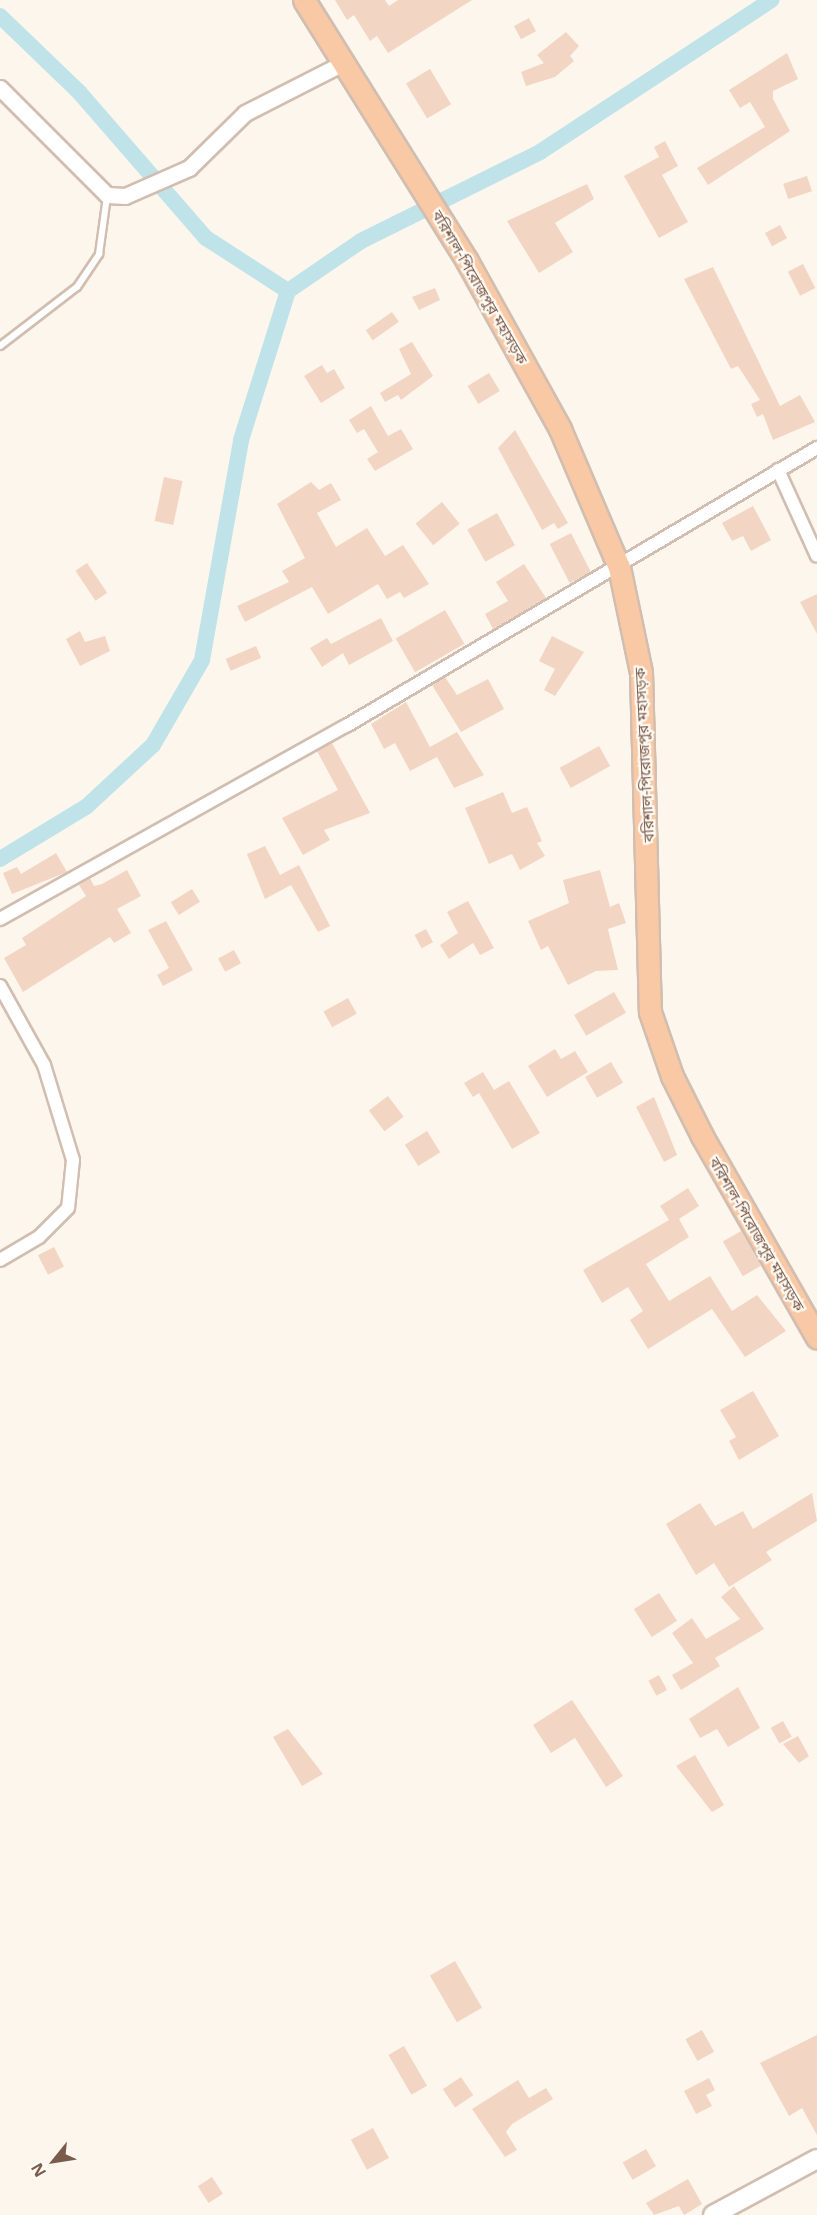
<!DOCTYPE html>
<meta charset="utf-8">
<style>
body{margin:0}
#map{position:relative;width:817px;height:2215px;overflow:hidden;background:#fdf6ec;font-family:"Noto Sans","Noto Sans Bengali",sans-serif}
div>[style]{position:absolute}
.canal>*{height:16px;margin:-8px;padding:0 8px;transform-origin:8px;border-radius:8px;background:#bfe3e8}
.building>*{inset:0;background:#f3d5c3;transform-origin:0 0}
.roads{filter:drop-shadow(2px 0 #d1beb0) drop-shadow(-2px 0 #d1beb0) drop-shadow(0 2px #d1beb0) drop-shadow(0 -2px #d1beb0)}
.service>*{height:6px;margin:-3px;padding:0 3px;transform-origin:3px;border-radius:3px;background:#fff}
.minor>*{height:12px;margin:-6px;padding:0 6px;transform-origin:6px;border-radius:6px;background:#fff}
.tertiary>*{height:15px;margin:-7.5px;padding:0 7.5px;transform-origin:7.5px;border-radius:7.5px;background:#fff}
.secondary>*{height:18px;margin:-9px;padding:0 9px;transform-origin:9px;border-radius:9px;background:#fff}
.trunk>*{height:21px;margin:-10.5px;padding:0 10.5px;transform-origin:10.5px;border-radius:10.5px;background:#f9c8a4}
span{translate:-50% -50%;white-space:nowrap;text-align:center;line-height:1.15;-webkit-text-stroke:4.5px #fffaf3;paint-order:stroke}
.street-label{font-size:15px;color:#7a5c4d}
.north{position:absolute;left:24px;top:2131px;width:60px;height:60px;-webkit-text-stroke:4px #fffaf3;paint-order:stroke;rotate:240deg;font-size:16px;font-weight:700;line-height:24px;text-align:center;color:#7a5c4d}
.north::after{content:'';display:block;margin:auto;width:21px;height:27px;background:#7a5c4d;clip-path:polygon(50% 0,100% 100%,50% 72%,0 100%)}
</style>
<div id="map">
<div class="canal">
<i style="left:0;top:16px;width:110px;rotate:43.9deg"></i>
<i style="left:79px;top:92px;width:194px;rotate:49deg"></i>
<i style="left:206px;top:238px;width:98px;rotate:32.9deg"></i>
<i style="left:0;top:859px;width:100px;rotate:-31.2deg"></i>
<i style="left:86px;top:807px;width:91px;rotate:-42.8deg"></i>
<i style="left:153px;top:745px;width:98px;rotate:-60deg"></i>
<i style="left:202px;top:660px;width:223px;rotate:-79.9deg"></i>
<i style="left:241px;top:440px;width:156px;rotate:-72.5deg"></i>
<i style="left:288px;top:291px;width:88px;rotate:-34.4deg"></i>
<i style="left:361px;top:241px;width:200px;rotate:-26.4deg"></i>
<i style="left:540px;top:152px;width:277px;rotate:-33.3deg"></i>
</div>
<div class="building">
<i style="clip-path:polygon(335px 0,385px 0,389px 6px,398px 0,472px 0,388px 53px,377px 36px,370px 41px,354px 15px,347px 20px)"></i>
<i style="left:529px;top:18px;width:15px;height:17px;rotate:62deg"></i>
<i style="clip-path:polygon(566px 32px,579px 46px,570px 56px,574px 61px,555px 77px,526px 86px,521px 72px,544px 63px,537px 55px)"></i>
<i style="clip-path:polygon(787px 53px,798px 79px,773px 91px,773px 99px,790px 131px,708px 185px,697px 168px,765px 127px,750px 102px,740px 108px,729px 90px)"></i>
<i style="left:430px;top:69px;width:41px;height:28px;rotate:59deg"></i>
<i style="clip-path:polygon(665px 141px,678px 166px,662px 175px,688px 222px,659px 238px,624px 176px,659px 157px,654px 147px)"></i>
<i style="left:807px;top:176px;width:16px;height:25px;rotate:72deg"></i>
<i style="clip-path:polygon(587px 184px,594px 199px,555px 223px,573px 252px,539px 273px,507px 221px)"></i>
<i style="left:780px;top:225px;width:15px;height:17px;rotate:62deg"></i>
<i style="left:803px;top:264px;width:27px;height:17px;rotate:63deg"></i>
<i style="clip-path:polygon(713px 267px,780px 406px,800px 395px,815px 422px,773px 440px,763px 414px,757px 417px,751px 404px,760px 400px,738px 366px,731px 369px,684px 279px)"></i>
<i style="clip-path:polygon(435px 288px,440px 300px,419px 310px,412px 297px)"></i>
<i style="left:392px;top:312px;width:12px;height:32px;rotate:55deg"></i>
<i style="clip-path:polygon(412px 342px,433px 376px,401px 400px,398px 395px,385px 402px,380px 393px,411px 374px,399px 349px)"></i>
<i style="clip-path:polygon(322px 365px,327px 373px,334px 369px,345px 388px,321px 403px,304px 376px)"></i>
<i style="left:489px;top:373px;width:21px;height:25px;rotate:59deg"></i>
<i style="clip-path:polygon(371px 406px,388px 436px,401px 429px,413px 449px,375px 471px,367px 459px,378px 452px,364px 429px,357px 433px,349px 420px)"></i>
<i style="clip-path:polygon(515px 430px,568px 523px,558px 529px,554px 523px,542px 530px,498px 448px)"></i>
<i style="left:164px;top:477px;width:19px;height:45px;rotate:12deg"></i>
<i style="clip-path:polygon(311px 482px,319px 490px,331px 483px,341px 500px,317px 513px,336px 547px,367px 528px,385px 556px,403px 545px,429px 584px,404px 598px,400px 592px,387px 599px,378px 584px,328px 614px,312px 587px,245px 622px,237px 606px,289px 582px,282px 571px,305px 558px,277px 504px)"></i>
<i style="left:442px;top:502px;width:28px;height:34px;rotate:51deg"></i>
<i style="clip-path:polygon(753px 506px,771px 540px,751px 551px,743px 536px,732px 541px,722px 523px)"></i>
<i style="left:497px;top:513px;width:37px;height:34px;rotate:61deg"></i>
<i style="left:571px;top:533px;width:44px;height:24px;rotate:63deg"></i>
<i style="left:87px;top:563px;width:36px;height:14px;rotate:56deg"></i>
<i style="clip-path:polygon(524px 564px,546px 598px,493px 629px,485px 614px,508px 601px,496px 582px)"></i>
<i style="clip-path:polygon(817px 594px,817px 634px,800px 602px)"></i>
<i style="left:445px;top:610px;width:39px;height:57px;rotate:60deg"></i>
<i style="clip-path:polygon(381px 618px,393px 641px,349px 665px,343px 653px,322px 667px,310px 648px,327px 638px,331px 644px)"></i>
<i style="clip-path:polygon(80px 631px,85px 642px,105px 636px,110px 651px,80px 666px,66px 639px)"></i>
<i style="clip-path:polygon(552px 636px,584px 652px,555px 696px,544px 690px,555px 669px,539px 661px)"></i>
<i style="left:256px;top:646px;width:13px;height:33px;rotate:67deg"></i>
<i style="clip-path:polygon(445px 677px,457px 695px,488px 679px,504px 709px,461px 732px,432px 685px)"></i>
<i style="clip-path:polygon(406px 702px,430px 747px,457px 732px,484px 775px,454px 788px,437px 757px,410px 771px,395px 743px,384px 749px,371px 724px)"></i>
<i style="clip-path:polygon(332px 743px,370px 813px,324px 830px,330px 840px,303px 855px,282px 818px,338px 790px,317px 751px)"></i>
<i style="left:599px;top:746px;width:23px;height:45px;rotate:61deg"></i>
<i style="clip-path:polygon(503px 792px,512px 813px,527px 807px,542px 841px,537px 843px,545px 856px,520px 870px,512px 854px,489px 864px,465px 808px)"></i>
<i style="clip-path:polygon(265px 846px,280px 875px,299px 865px,330px 926px,318px 932px,291px 885px,265px 899px,247px 854px)"></i>
<i style="clip-path:polygon(56px 853px,67px 872px,12px 894px,3px 873px,17px 867px,21px 874px)"></i>
<i style="clip-path:polygon(127px 870px,141px 896px,117px 909px,131px 933px,114px 943px,110px 937px,23px 992px,4px 958px,26px 945px,22px 938px,86px 896px,79px 885px,90px 878px,94px 886px,102px 884px)"></i>
<i style="clip-path:polygon(600px 870px,610px 907px,619px 903px,626px 923px,608px 929px,618px 970px,596px 971px,568px 985px,548px 946px,541px 950px,528px 921px,569px 903px,563px 880px)"></i>
<i style="left:192px;top:889px;width:15px;height:25px;rotate:58deg"></i>
<i style="clip-path:polygon(468px 901px,494px 948px,480px 955px,473px 943px,449px 959px,440px 945px,458px 933px,447px 912px)"></i>
<i style="clip-path:polygon(166px 921px,193px 970px,163px 986px,157px 975px,169px 968px,148px 930px)"></i>
<i style="left:426px;top:929px;width:15px;height:13px;rotate:62deg"></i>
<i style="left:234px;top:950px;width:15px;height:18px;rotate:62deg"></i>
<i style="left:614px;top:992px;width:24px;height:46px;rotate:60deg"></i>
<i style="left:348px;top:998px;width:18px;height:28px;rotate:61deg"></i>
<i style="clip-path:polygon(555px 1049px,561px 1059px,575px 1051px,588px 1072px,547px 1097px,528px 1066px)"></i>
<i style="left:611px;top:1062px;width:24px;height:30px;rotate:60deg"></i>
<i style="clip-path:polygon(483px 1072px,494px 1090px,509px 1081px,540px 1133px,512px 1149px,479px 1093px,473px 1097px,464px 1083px)"></i>
<i style="left:388px;top:1096px;width:26px;height:24px;rotate:53deg"></i>
<i style="clip-path:polygon(654px 1097px,677px 1155px,664px 1162px,636px 1107px)"></i>
<i style="left:427px;top:1131px;width:25px;height:26px;rotate:58deg"></i>
<i style="clip-path:polygon(688px 1188px,699px 1206px,679px 1219px,689px 1237px,646px 1264px,669px 1301px,710px 1276px,732px 1311px,757px 1295px,786px 1331px,745px 1357px,712px 1309px,648px 1349px,630px 1320px,643px 1311px,628px 1287px,602px 1303px,583px 1270px,669px 1220px,660px 1206px)"></i>
<i style="left:741px;top:1231px;width:40px;height:21px;rotate:60deg"></i>
<i style="left:54px;top:1247px;width:22px;height:18px;rotate:63deg"></i>
<i style="clip-path:polygon(753px 1391px,779px 1436px,739px 1460px,729px 1441px,736px 1437px,720px 1410px)"></i>
<i style="clip-path:polygon(812px 1493px,817px 1521px,766px 1552px,772px 1560px,729px 1587px,714px 1563px,696px 1575px,666px 1524px,700px 1503px,715px 1526px,743px 1511px,753px 1529px)"></i>
<i style="clip-path:polygon(734px 1586px,764px 1629px,715px 1658px,720px 1666px,681px 1690px,672px 1675px,693px 1663px,672px 1633px,692px 1618px,706px 1639px,740px 1619px,721px 1597px)"></i>
<i style="left:659px;top:1593px;width:33px;height:30px;rotate:57deg"></i>
<i style="left:659px;top:1675px;width:17px;height:12px;rotate:62deg"></i>
<i style="clip-path:polygon(738px 1687px,760px 1728px,728px 1747px,717px 1729px,700px 1738px,689px 1719px)"></i>
<i style="clip-path:polygon(572px 1700px,623px 1776px,606px 1787px,575px 1738px,551px 1753px,533px 1725px)"></i>
<i style="left:783px;top:1721px;width:18px;height:14px;rotate:61deg"></i>
<i style="clip-path:polygon(288px 1729px,323px 1774px,302px 1786px,273px 1737px)"></i>
<i style="clip-path:polygon(798px 1736px,809px 1756px,799px 1763px,783px 1744px)"></i>
<i style="clip-path:polygon(695px 1755px,724px 1805px,712px 1812px,676px 1766px)"></i>
<i style="left:455px;top:1961px;width:54px;height:29px;rotate:60deg"></i>
<i style="left:702px;top:2030px;width:25px;height:19px;rotate:61deg"></i>
<i style="clip-path:polygon(817px 2035px,817px 2135px,802px 2108px,789px 2116px,760px 2063px)"></i>
<i style="left:404px;top:2046px;width:46px;height:18px;rotate:60deg"></i>
<i style="left:461px;top:2077px;width:22px;height:22px;rotate:56deg"></i>
<i style="clip-path:polygon(709px 2078px,715px 2090px,706px 2095px,712px 2106px,696px 2114px,684px 2091px)"></i>
<i style="clip-path:polygon(518px 2080px,529px 2098px,546px 2088px,553px 2099px,512px 2124px,506px 2132px,517px 2150px,505px 2157px,472px 2109px)"></i>
<i style="left:373px;top:2128px;width:34px;height:25px;rotate:62deg"></i>
<i style="left:646px;top:2149px;width:20px;height:27px;rotate:60deg"></i>
<i style="left:212px;top:2177px;width:20px;height:17px;rotate:57deg"></i>
<i style="clip-path:polygon(688px 2179px,702px 2204px,684px 2215px,679px 2206px,654px 2215px,646px 2203px)"></i>
</div>
<div class="roads">
<div class="service">
<i style="left:0;top:346px;width:97px;rotate:-37.5deg"></i>
<i style="left:77px;top:287px;width:40px;rotate:-56deg"></i>
<i style="left:99px;top:254px;width:59px;rotate:-82.1deg"></i>
</div>
<div class="minor">
<i style="left:778px;top:470px;width:94px;rotate:65.6deg"></i>
<i style="left:0;top:919px;width:396px;rotate:-29.2deg"></i>
<i style="left:346px;top:726px;width:547px;rotate:-30.55deg"></i>
<i style="left:0;top:986px;width:90px;rotate:60.9deg"></i>
<i style="left:44px;top:1065px;width:99px;rotate:73deg"></i>
<i style="left:73px;top:1160px;width:48px;rotate:95.9deg"></i>
<i style="left:68px;top:1208px;width:41px;rotate:135deg"></i>
<i style="left:39px;top:1237px;width:45px;rotate:149.5deg"></i>
</div>
<div class="tertiary">
<i style="left:0;top:88px;width:151px;rotate:45deg"></i>
<i style="left:107px;top:195px;width:18px;rotate:3deg"></i>
<i style="left:125px;top:196px;width:70px;rotate:-23.6deg"></i>
<i style="left:189px;top:168px;width:78px;rotate:-44.5deg"></i>
<i style="left:245px;top:113px;width:112px;rotate:-27deg"></i>
</div>
<div class="secondary">
<i style="left:713px;top:2215px;width:118px;rotate:-28.3deg"></i>
</div>
<div class="trunk">
<i style="left:304px;top:0;width:308px;rotate:58deg"></i>
<i style="left:467px;top:261px;width:192px;rotate:61deg"></i>
<i style="left:560px;top:429px;width:150px;rotate:66.9deg"></i>
<i style="left:619px;top:567px;width:107px;rotate:78.2deg"></i>
<i style="left:641px;top:672px;width:340px;rotate:88.5deg"></i>
<i style="left:650px;top:1012px;width:68px;rotate:71deg"></i>
<i style="left:672px;top:1076px;width:67px;rotate:63.4deg"></i>
<i style="left:702px;top:1136px;width:232px;rotate:60.3deg"></i>
</div>
</div>
<div class="street-label">
<span style="left:480px;top:287px;rotate:60deg">বরিশাল-পিরোজপুর মহাসড়ক</span>
<span style="left:644px;top:755px;rotate:-93deg">বরিশাল-পিরোজপুর মহাসড়ক</span>
<span style="left:757px;top:1234px;rotate:60deg">বরিশাল-পিরোজপুর মহাসড়ক</span>
</div>
<div class="north">N</div>
</div>
